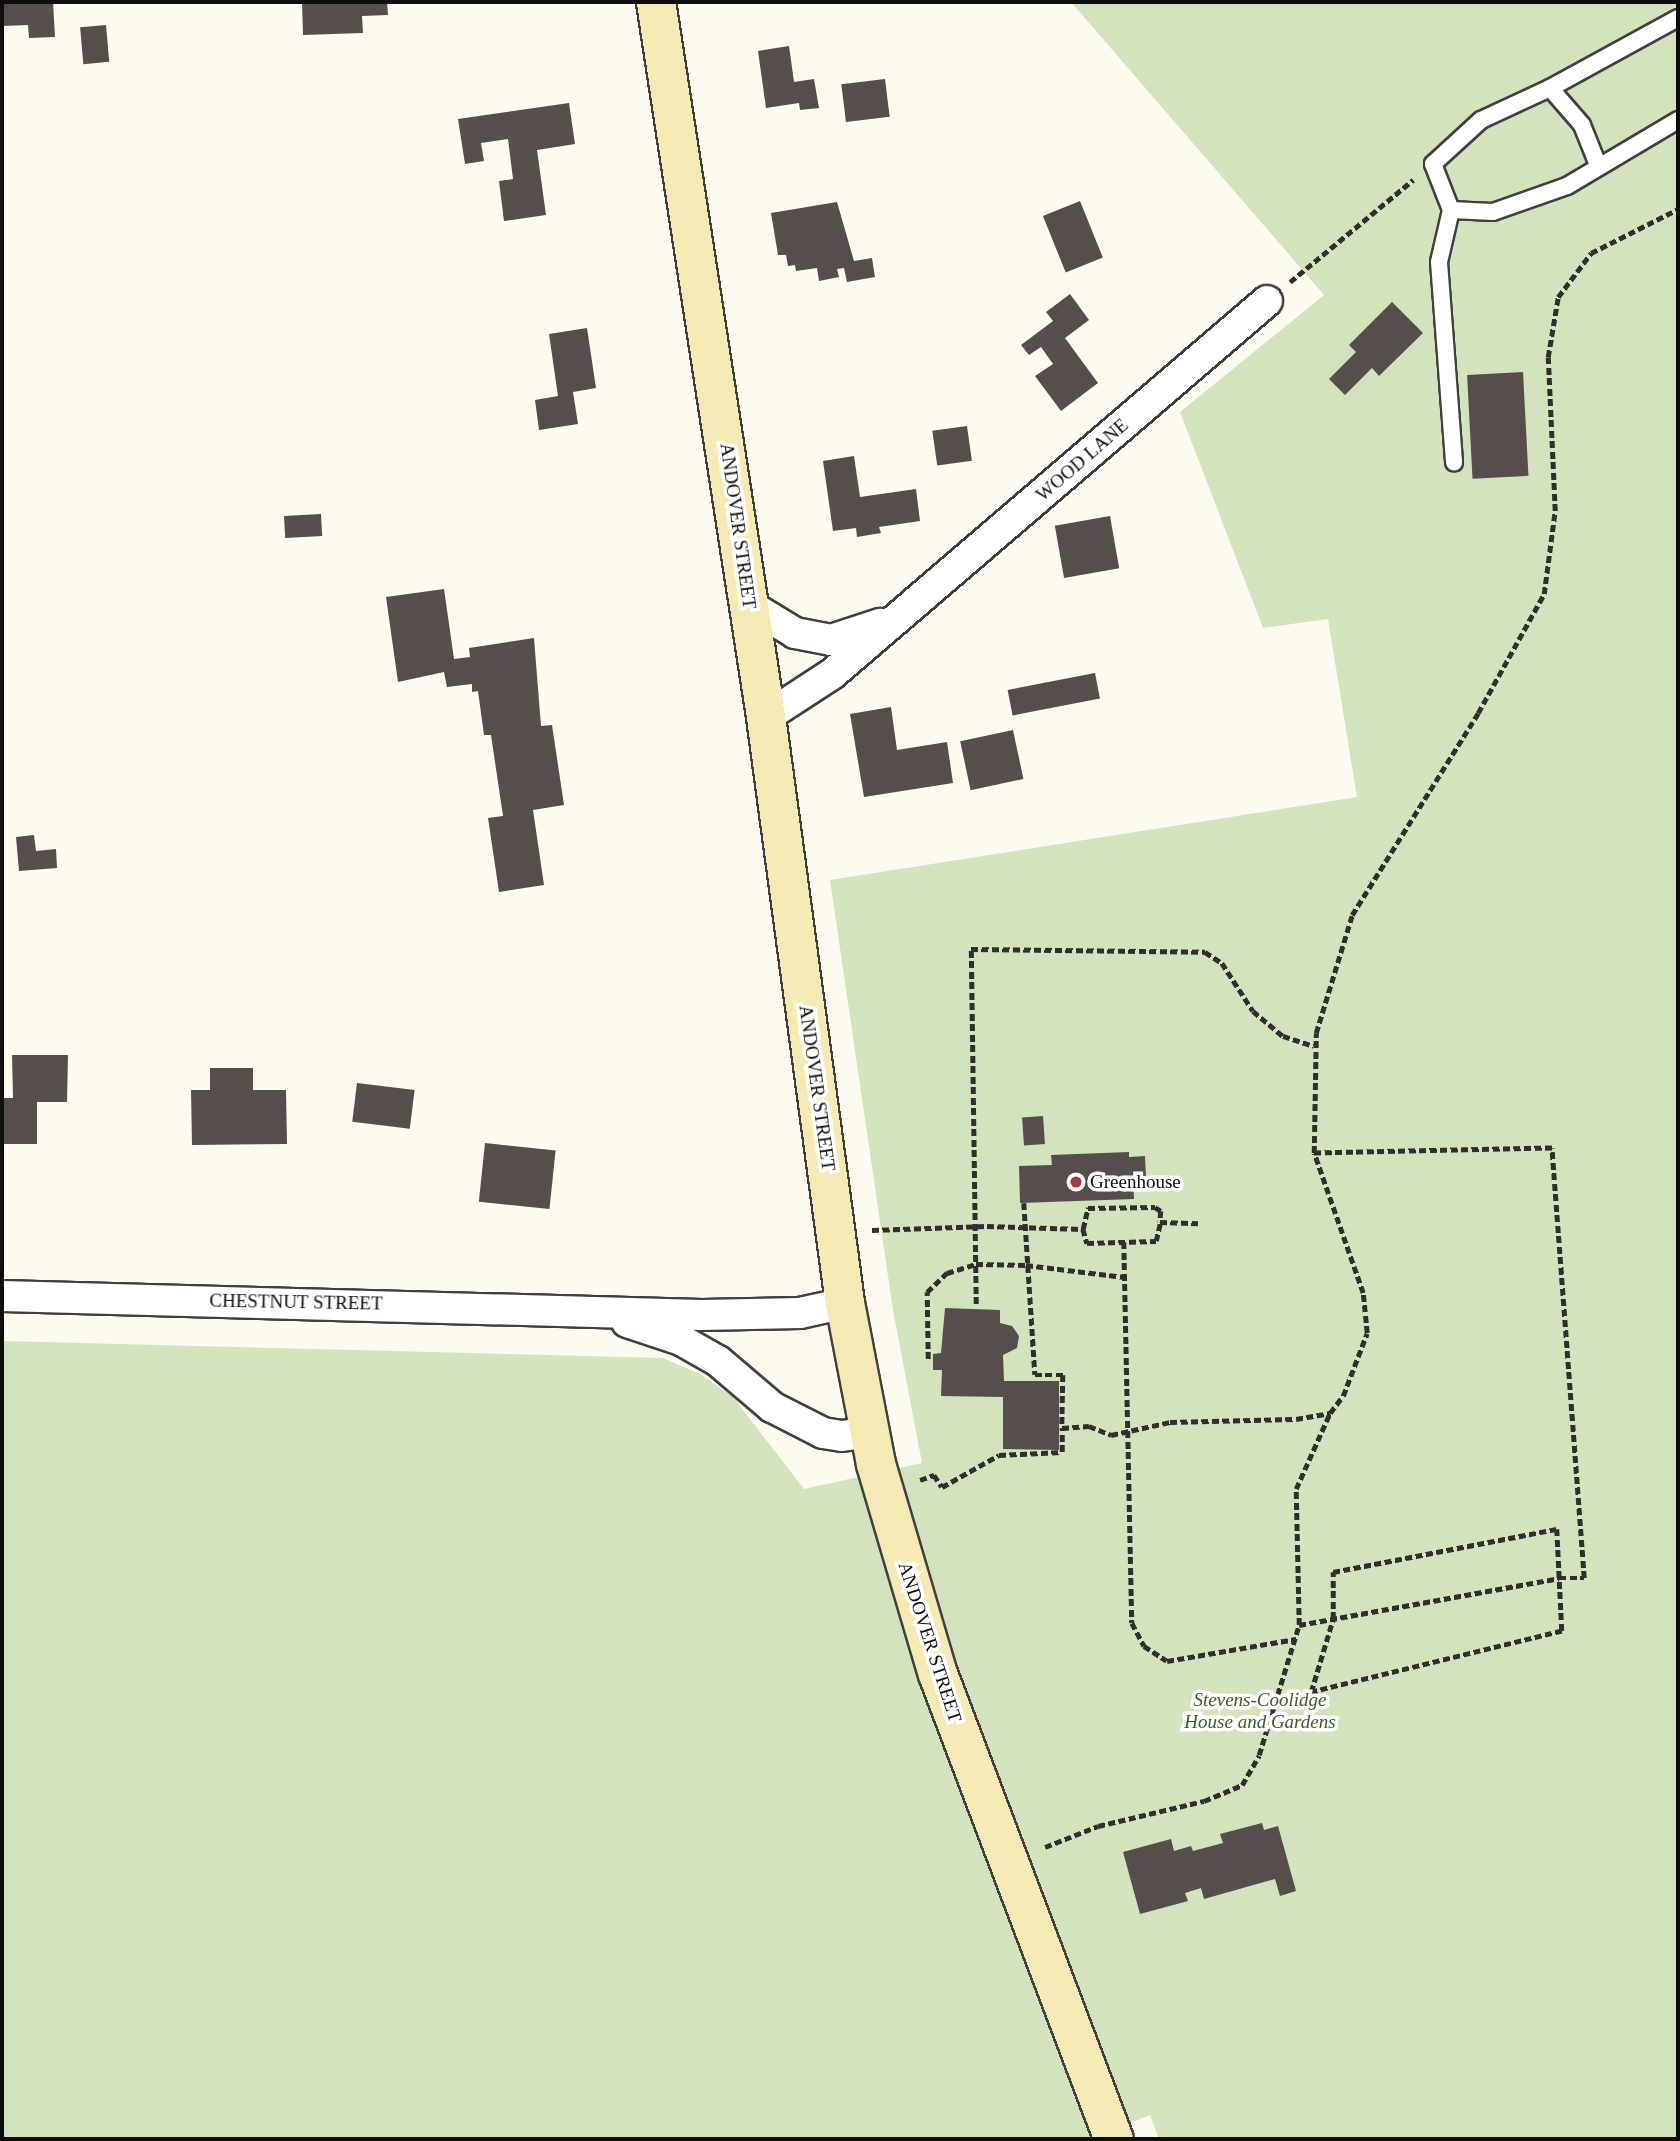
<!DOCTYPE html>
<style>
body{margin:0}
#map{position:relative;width:1680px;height:2141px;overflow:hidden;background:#fdfaf0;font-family:Georgia,serif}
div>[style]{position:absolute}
.green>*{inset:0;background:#d3e3bd}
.building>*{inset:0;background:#554e4b;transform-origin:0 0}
.path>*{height:4.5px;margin-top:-2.25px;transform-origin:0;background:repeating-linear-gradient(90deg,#2f2f2f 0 7px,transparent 0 10.5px)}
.roads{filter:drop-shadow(2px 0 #404040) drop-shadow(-2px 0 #404040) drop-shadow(0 2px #404040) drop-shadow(0 -2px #404040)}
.service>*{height:16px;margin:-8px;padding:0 8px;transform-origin:8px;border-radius:8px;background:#fff}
.minor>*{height:30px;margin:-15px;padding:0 15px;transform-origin:15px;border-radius:15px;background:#fff}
.secondary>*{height:38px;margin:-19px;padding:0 19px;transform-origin:19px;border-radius:19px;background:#f5eab3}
.dots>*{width:19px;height:19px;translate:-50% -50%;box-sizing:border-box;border:4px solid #fff;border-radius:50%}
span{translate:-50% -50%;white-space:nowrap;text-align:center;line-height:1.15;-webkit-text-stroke:7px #fff;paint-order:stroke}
.street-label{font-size:19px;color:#0d0d0d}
.poi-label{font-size:19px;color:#0d0d0d}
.left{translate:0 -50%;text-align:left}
.park-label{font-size:19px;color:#355d26;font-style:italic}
.frame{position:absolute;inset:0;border:4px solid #0d0d0d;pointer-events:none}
</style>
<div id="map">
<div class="green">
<i style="clip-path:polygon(1071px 2px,1678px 2px,1678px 2139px,1159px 2139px,1150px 2115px,1090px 2139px,2px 2139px,2px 1341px,663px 1358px,700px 1374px,733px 1397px,804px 1489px,922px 1463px,893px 1310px,830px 880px,1357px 797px,1328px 619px,1263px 628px,1180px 412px,1324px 295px)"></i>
</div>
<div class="building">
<i style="clip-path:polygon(2px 2px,53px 2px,55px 37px,29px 38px,28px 25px,2px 26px)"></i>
<i style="clip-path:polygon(302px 2px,387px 2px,388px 15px,362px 16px,363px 33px,303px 35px)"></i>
<i style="left:106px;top:25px;width:37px;height:26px;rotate:85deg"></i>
<i style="clip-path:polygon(789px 46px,794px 82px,814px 79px,819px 108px,800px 110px,799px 103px,766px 108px,758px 51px)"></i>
<i style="left:885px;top:79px;width:38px;height:44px;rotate:83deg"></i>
<i style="clip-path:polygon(569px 103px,575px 144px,537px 150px,546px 215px,504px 221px,499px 181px,513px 179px,508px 139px,481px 143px,484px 161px,465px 164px,458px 119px)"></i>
<i style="left:1080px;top:201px;width:61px;height:40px;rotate:68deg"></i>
<i style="clip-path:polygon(837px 202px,854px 261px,872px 258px,875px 277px,847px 282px,844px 268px,837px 269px,839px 277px,819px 281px,817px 268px,796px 271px,795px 265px,788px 266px,786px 255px,778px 255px,771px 213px)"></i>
<i style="clip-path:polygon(1070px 294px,1089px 320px,1065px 338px,1098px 383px,1061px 411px,1035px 376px,1053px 364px,1041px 347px,1029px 355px,1021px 345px,1053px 321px,1046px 312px)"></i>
<i style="clip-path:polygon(1392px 302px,1423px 333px,1379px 376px,1372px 368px,1345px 395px,1329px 379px,1356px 352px,1349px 345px)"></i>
<i style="clip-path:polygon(587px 328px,596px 388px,573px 392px,578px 424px,539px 430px,535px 400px,558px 396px,549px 334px)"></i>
<i style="left:1523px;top:372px;width:104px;height:56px;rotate:87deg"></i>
<i style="left:967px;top:426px;width:35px;height:35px;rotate:82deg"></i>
<i style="clip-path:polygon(854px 456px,860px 497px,916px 489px,920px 521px,879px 527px,881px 533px,857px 537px,856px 528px,833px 531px,823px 461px)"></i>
<i style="left:321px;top:514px;width:22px;height:37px;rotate:87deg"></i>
<i style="left:1110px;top:516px;width:53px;height:56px;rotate:80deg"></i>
<i style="clip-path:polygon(444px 589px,454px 659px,470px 657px,469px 648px,534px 638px,541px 726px,552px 725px,564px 805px,533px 810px,544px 885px,499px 892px,488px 818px,503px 816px,491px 735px,484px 735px,478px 691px,472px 692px,472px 684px,447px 687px,444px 672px,398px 682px,386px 597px)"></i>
<i style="left:1095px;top:673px;width:26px;height:89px;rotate:79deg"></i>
<i style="clip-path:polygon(891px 707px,897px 750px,947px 742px,953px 783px,864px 797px,850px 714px)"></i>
<i style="left:1013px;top:730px;width:50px;height:54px;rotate:78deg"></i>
<i style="clip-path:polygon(34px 835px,36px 851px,56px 849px,57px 868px,19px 871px,16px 837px)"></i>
<i style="clip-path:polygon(12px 1055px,68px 1055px,67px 1102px,37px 1102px,37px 1144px,2px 1144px,2px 1098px,13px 1098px)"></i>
<i style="clip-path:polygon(210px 1068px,253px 1068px,253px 1090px,286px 1090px,287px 1144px,192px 1145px,191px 1090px,210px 1090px)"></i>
<i style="left:357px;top:1083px;width:58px;height:39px;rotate:7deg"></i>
<i style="left:1043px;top:1116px;width:28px;height:21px;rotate:86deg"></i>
<i style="left:485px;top:1143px;width:71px;height:59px;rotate:6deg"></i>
<i style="clip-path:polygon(1129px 1152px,1129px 1157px,1145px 1156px,1146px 1176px,1133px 1176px,1134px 1199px,1020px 1203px,1019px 1166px,1052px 1165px,1051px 1155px)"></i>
<i style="clip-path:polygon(945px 1308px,1000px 1310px,1000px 1323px,1012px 1326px,1019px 1336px,1017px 1348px,1003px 1355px,1004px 1381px,1059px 1381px,1059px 1450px,1003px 1449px,1003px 1397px,941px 1396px,942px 1370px,933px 1370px,933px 1354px,941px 1353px)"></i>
<i style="clip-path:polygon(1262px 1823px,1264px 1830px,1278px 1826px,1296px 1891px,1280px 1896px,1275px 1879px,1204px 1899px,1201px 1888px,1185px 1893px,1188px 1901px,1140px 1914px,1123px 1852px,1171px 1839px,1174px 1851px,1191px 1846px,1193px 1851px,1223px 1843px,1220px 1834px)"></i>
</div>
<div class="path">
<i style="left:1290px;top:282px;width:160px;rotate:-39.7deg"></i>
<i style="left:1024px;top:1203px;width:172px;rotate:86.3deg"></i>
<i style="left:1035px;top:1375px;width:28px"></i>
<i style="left:1063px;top:1375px;width:53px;rotate:91.1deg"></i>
<i style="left:1083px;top:1229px;width:15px;rotate:74deg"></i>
<i style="left:1087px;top:1243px;width:69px;rotate:-1.7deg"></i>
<i style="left:1156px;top:1241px;width:18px;rotate:-77deg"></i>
<i style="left:872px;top:1230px;width:115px;rotate:-2deg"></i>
<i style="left:987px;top:1226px;width:96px;rotate:1.8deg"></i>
<i style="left:1083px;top:1229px;width:22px;rotate:-77deg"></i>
<i style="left:1088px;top:1208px;width:67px;rotate:-0.9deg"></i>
<i style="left:1155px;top:1207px;width:7px;rotate:34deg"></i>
<i style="left:1161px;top:1211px;width:11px;rotate:95deg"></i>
<i style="left:1160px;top:1222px;width:38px;rotate:2deg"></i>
<i style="left:1124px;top:1242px;width:381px;rotate:88.8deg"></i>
<i style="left:1132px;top:1623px;width:26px;rotate:62deg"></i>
<i style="left:1144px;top:1646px;width:27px;rotate:33deg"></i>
<i style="left:1167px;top:1661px;width:131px;rotate:-9.7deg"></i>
<i style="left:976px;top:1304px;width:355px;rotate:-90.8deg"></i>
<i style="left:971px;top:949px;width:234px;rotate:0.7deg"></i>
<i style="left:1205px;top:952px;width:20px;rotate:33deg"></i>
<i style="left:1222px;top:963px;width:57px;rotate:57.1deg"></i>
<i style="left:1253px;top:1011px;width:39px;rotate:40deg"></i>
<i style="left:1283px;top:1036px;width:32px;rotate:18deg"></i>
<i style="left:928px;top:1359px;width:67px;rotate:-90.9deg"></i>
<i style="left:927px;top:1292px;width:28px;rotate:-44deg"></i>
<i style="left:947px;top:1273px;width:30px;rotate:-17deg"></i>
<i style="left:976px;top:1264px;width:50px;rotate:1.1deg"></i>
<i style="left:1026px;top:1265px;width:99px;rotate:7deg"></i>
<i style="left:920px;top:1480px;width:15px;rotate:-20deg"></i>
<i style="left:934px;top:1475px;width:14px;rotate:56deg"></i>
<i style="left:942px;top:1487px;width:65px;rotate:-29.3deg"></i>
<i style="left:999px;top:1455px;width:63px;rotate:-2.7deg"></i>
<i style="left:1062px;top:1452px;width:24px;rotate:-90deg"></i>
<i style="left:1062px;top:1428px;width:27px;rotate:-4deg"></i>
<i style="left:1089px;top:1426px;width:24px;rotate:22deg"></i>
<i style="left:1111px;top:1435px;width:60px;rotate:-12.4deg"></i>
<i style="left:1170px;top:1422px;width:126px;rotate:-1.4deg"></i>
<i style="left:1296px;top:1419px;width:35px;rotate:-10deg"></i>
<i style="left:1557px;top:1529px;width:102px;rotate:87.2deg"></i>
<i style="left:1562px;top:1631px;width:258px;rotate:166.3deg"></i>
<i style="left:1311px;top:1692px;width:76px;rotate:-73.2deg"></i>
<i style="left:1333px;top:1619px;width:47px;rotate:-90deg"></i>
<i style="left:1333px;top:1572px;width:228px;rotate:-10.9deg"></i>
<i style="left:1299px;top:1625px;width:264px;rotate:-10.2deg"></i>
<i style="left:1559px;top:1578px;width:25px"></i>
<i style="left:1584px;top:1578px;width:431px;rotate:-94.3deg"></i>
<i style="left:1552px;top:1148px;width:238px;rotate:178.8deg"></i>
<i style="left:1045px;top:1847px;width:57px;rotate:-21.6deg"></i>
<i style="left:1098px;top:1826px;width:109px;rotate:-13.3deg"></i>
<i style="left:1204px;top:1801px;width:41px;rotate:-22.8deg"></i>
<i style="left:1242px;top:1785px;width:34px;rotate:-60deg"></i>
<i style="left:1259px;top:1755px;width:136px;rotate:-72.9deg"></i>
<i style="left:1299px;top:1625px;width:136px;rotate:-91.3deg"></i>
<i style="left:1296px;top:1489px;width:83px;rotate:-65.9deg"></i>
<i style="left:1330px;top:1413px;width:21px;rotate:-53deg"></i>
<i style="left:1343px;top:1396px;width:67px;rotate:-69.1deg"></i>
<i style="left:1367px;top:1333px;width:40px;rotate:-95.7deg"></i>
<i style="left:1363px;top:1293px;width:148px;rotate:-109.3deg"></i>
<i style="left:1314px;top:1153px;width:120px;rotate:-89deg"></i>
<i style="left:1316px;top:1033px;width:123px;rotate:-73deg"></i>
<i style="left:1352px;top:915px;width:238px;rotate:-58deg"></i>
<i style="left:1478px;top:713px;width:136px;rotate:-61deg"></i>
<i style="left:1544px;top:594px;width:84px;rotate:-82.5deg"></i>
<i style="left:1555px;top:511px;width:154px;rotate:-92.6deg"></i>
<i style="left:1548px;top:357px;width:61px;rotate:-80.5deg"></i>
<i style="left:1558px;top:297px;width:55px;rotate:-53.1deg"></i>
<i style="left:1591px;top:253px;width:97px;rotate:-26.8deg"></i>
</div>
<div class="roads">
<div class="service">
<i style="left:1678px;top:18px;width:146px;rotate:151.3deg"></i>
<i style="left:1550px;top:88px;width:76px;rotate:155.1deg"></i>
<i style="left:1481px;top:120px;width:65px;rotate:137.5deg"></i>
<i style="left:1433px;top:164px;width:49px;rotate:68.6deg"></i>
<i style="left:1451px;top:210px;width:42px;rotate:2.7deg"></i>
<i style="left:1493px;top:212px;width:78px;rotate:-19.4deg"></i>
<i style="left:1567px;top:186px;width:129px;rotate:-30.7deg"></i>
<i style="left:1550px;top:88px;width:49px;rotate:49.1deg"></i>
<i style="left:1582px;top:125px;width:43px;rotate:68.2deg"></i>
<i style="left:1451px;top:210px;width:53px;rotate:103deg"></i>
<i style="left:1439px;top:262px;width:201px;rotate:85.7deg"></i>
</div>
<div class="minor">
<i style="left:749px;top:605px;width:54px;rotate:31.3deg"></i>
<i style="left:795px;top:633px;width:37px;rotate:11deg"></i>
<i style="left:831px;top:640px;width:52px;rotate:-18.1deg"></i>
<i style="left:766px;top:717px;width:79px;rotate:-33.1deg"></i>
<i style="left:832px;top:674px;width:573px;rotate:-40.61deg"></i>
<i style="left:2px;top:1296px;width:700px;rotate:1.55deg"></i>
<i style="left:702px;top:1315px;width:98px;rotate:-1.2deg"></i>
<i style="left:800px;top:1313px;width:46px;rotate:-12.5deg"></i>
<i style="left:627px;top:1322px;width:57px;rotate:18.4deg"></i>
<i style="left:681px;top:1340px;width:43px;rotate:29.6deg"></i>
<i style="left:718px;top:1361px;width:71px;rotate:40.4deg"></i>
<i style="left:772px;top:1407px;width:57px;rotate:27deg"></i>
<i style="left:823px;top:1433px;width:19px;rotate:9deg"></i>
<i style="left:842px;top:1436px;width:28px;rotate:-8deg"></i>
</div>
<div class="secondary">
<i style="left:656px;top:2px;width:723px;rotate:81.25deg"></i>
<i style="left:766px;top:717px;width:591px;rotate:82.32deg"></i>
<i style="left:845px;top:1303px;width:164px;rotate:79.1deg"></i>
<i style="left:876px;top:1464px;width:219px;rotate:73.6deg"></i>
<i style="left:938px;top:1674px;width:497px;rotate:69.3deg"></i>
</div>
</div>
<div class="dots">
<i style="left:1076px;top:1182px;background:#ac3744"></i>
</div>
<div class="street-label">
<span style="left:1082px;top:460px;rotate:-41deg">WOOD LANE</span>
<span style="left:738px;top:526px;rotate:82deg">ANDOVER STREET</span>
<span style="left:817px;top:1088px;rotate:82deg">ANDOVER STREET</span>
<span style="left:296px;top:1302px;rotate:1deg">CHESTNUT STREET</span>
<span style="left:930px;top:1642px;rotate:72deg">ANDOVER STREET</span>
</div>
<div class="poi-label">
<span class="left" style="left:1090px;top:1182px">Greenhouse</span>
</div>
<div class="park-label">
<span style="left:1260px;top:1711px">Stevens-Coolidge<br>House and Gardens</span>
</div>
<div class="frame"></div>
</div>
